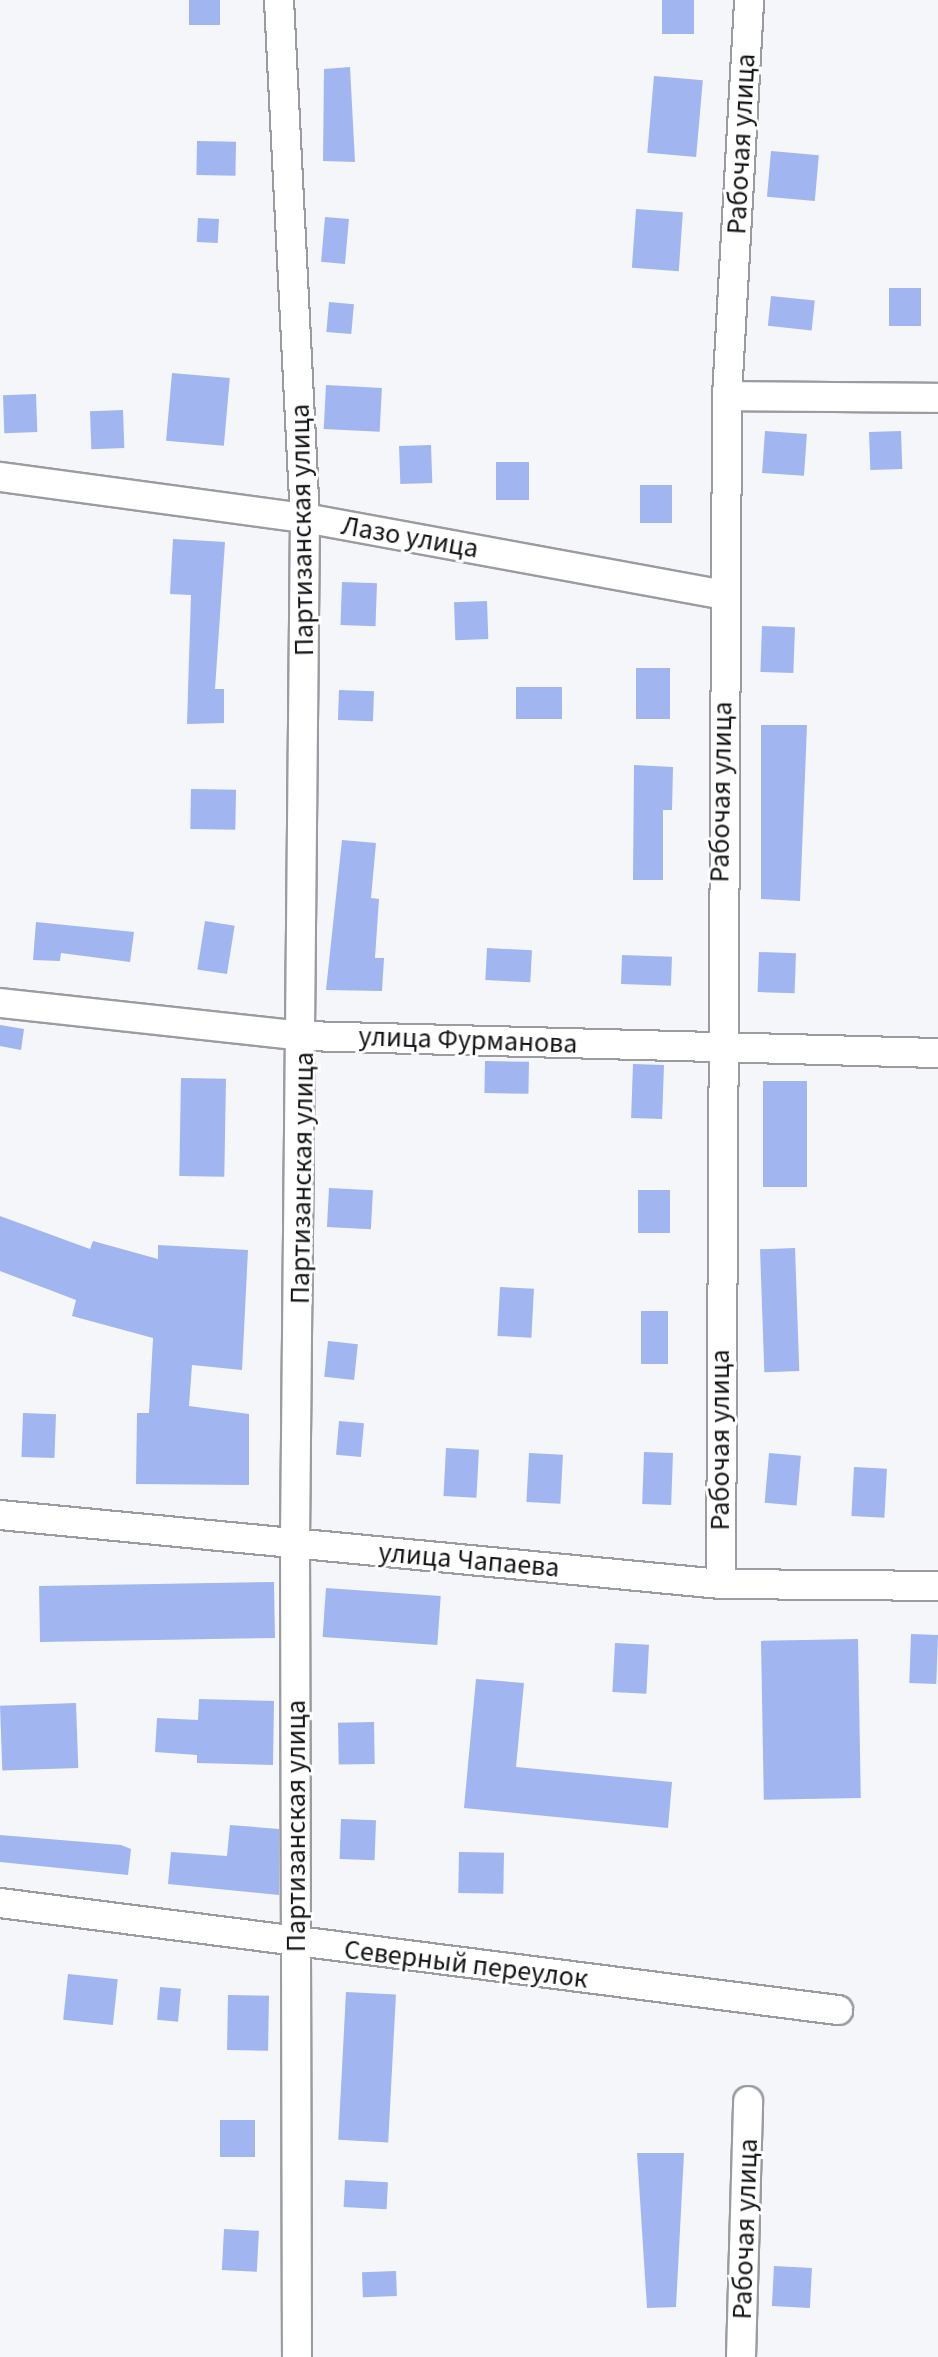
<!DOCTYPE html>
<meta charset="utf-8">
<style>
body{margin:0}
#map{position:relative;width:938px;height:2357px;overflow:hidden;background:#f4f6fa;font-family:"Source Sans 3",sans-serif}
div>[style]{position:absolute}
.building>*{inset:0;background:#a1b5f1;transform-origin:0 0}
.roads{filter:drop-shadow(2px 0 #9b9ca1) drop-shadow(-2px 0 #9b9ca1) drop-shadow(0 2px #9b9ca1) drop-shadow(0 -2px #9b9ca1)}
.minor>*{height:28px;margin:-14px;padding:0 14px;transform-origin:14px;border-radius:14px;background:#fff}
span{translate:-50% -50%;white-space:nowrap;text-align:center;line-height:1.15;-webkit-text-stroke:6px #fff;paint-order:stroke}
.street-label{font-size:28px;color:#141516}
</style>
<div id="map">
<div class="building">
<i style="left:189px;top:0;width:31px;height:25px"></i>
<i style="left:662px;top:0;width:32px;height:34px"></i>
<i style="clip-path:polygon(350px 67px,355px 162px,323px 161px,324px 69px)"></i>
<i style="left:654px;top:76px;width:49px;height:77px;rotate:5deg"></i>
<i style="left:197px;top:141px;width:39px;height:34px;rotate:1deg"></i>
<i style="left:771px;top:151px;width:48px;height:46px;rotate:5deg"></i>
<i style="left:636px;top:209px;width:47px;height:59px;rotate:4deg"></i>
<i style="left:325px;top:217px;width:24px;height:45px;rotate:5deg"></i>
<i style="left:198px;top:218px;width:21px;height:24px;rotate:3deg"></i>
<i style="left:889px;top:288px;width:32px;height:38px"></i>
<i style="left:771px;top:296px;width:44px;height:30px;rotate:6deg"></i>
<i style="left:329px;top:302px;width:25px;height:30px;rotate:5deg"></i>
<i style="left:172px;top:373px;width:58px;height:68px;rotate:5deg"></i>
<i style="left:326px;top:385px;width:56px;height:44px;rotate:3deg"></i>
<i style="left:36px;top:394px;width:38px;height:33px;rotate:88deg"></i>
<i style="left:123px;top:410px;width:38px;height:33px;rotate:88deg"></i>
<i style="left:765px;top:431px;width:42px;height:42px;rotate:4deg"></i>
<i style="left:901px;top:431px;width:38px;height:32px;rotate:88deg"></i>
<i style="left:431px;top:445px;width:38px;height:32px;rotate:88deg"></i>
<i style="left:496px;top:462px;width:33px;height:38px"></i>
<i style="left:640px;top:485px;width:32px;height:38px"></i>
<i style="clip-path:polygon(173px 539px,225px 542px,215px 689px,224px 689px,224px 723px,187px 724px,191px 595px,170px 594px)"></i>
<i style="left:342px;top:582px;width:35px;height:43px;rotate:2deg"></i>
<i style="left:487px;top:601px;width:38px;height:33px;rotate:88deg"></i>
<i style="left:762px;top:626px;width:33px;height:46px;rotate:2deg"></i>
<i style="left:636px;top:668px;width:34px;height:51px"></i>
<i style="left:562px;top:687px;width:32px;height:46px;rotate:90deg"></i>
<i style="left:339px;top:690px;width:35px;height:30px;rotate:2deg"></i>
<i style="clip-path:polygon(761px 725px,807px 725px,800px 901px,761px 899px)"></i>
<i style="clip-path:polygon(634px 765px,673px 767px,672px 810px,663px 810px,663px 880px,633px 880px)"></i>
<i style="left:191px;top:789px;width:45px;height:40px;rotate:1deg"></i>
<i style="clip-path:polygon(342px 840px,376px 843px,371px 898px,379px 899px,375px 958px,384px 958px,382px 991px,326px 990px)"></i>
<i style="left:205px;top:921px;width:30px;height:49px;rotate:9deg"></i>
<i style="clip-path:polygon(36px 922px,134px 932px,130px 962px,61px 953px,60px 961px,33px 960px)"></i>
<i style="left:487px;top:948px;width:45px;height:32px;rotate:3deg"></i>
<i style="left:759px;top:952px;width:37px;height:40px;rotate:2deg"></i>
<i style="left:622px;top:955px;width:50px;height:29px;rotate:2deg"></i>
<i style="clip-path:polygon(0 1025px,24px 1029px,21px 1050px,0 1046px)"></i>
<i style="left:485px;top:1061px;width:44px;height:32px;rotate:1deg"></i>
<i style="left:633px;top:1064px;width:31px;height:54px;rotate:2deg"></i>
<i style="left:181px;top:1078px;width:45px;height:98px;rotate:1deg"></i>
<i style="left:763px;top:1081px;width:44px;height:106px"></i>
<i style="left:329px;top:1188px;width:44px;height:39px;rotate:3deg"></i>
<i style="left:638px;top:1190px;width:32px;height:43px"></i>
<i style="clip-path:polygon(0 1216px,90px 1249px,93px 1241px,158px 1259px,158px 1245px,248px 1250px,242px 1370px,192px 1365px,189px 1406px,249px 1414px,249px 1485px,136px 1484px,137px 1413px,149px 1413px,153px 1338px,72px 1316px,76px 1300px,0 1271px)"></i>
<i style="left:795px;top:1248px;width:123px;height:35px;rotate:88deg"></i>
<i style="left:500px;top:1287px;width:34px;height:49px;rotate:3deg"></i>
<i style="left:641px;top:1311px;width:27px;height:53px"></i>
<i style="left:328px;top:1341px;width:30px;height:36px;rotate:6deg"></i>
<i style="left:23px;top:1413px;width:33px;height:44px;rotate:2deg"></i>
<i style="left:339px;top:1421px;width:25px;height:34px;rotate:5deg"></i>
<i style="left:446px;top:1448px;width:33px;height:48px;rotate:3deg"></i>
<i style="left:644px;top:1452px;width:29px;height:52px;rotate:2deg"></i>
<i style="left:529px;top:1453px;width:34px;height:49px;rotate:3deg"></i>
<i style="left:769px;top:1453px;width:32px;height:50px;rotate:5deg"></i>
<i style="left:854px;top:1467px;width:33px;height:49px;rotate:3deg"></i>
<i style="left:274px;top:1582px;width:56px;height:235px;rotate:89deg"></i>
<i style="left:326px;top:1588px;width:115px;height:49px;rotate:4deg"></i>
<i style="left:911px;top:1634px;width:27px;height:49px;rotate:2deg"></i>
<i style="left:858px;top:1639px;width:159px;height:97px;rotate:89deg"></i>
<i style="left:615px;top:1643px;width:34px;height:49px;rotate:3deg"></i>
<i style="clip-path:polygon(476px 1679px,524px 1683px,516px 1767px,672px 1782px,668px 1828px,464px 1808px)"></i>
<i style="clip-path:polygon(199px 1699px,274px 1701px,273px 1765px,197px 1763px,197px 1755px,155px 1752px,157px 1718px,198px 1720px)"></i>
<i style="left:76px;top:1703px;width:65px;height:76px;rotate:88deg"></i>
<i style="left:374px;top:1722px;width:42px;height:36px;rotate:89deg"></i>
<i style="left:341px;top:1819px;width:35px;height:40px;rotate:2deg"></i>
<i style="clip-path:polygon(230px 1825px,279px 1829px,279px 1895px,168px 1884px,171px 1852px,227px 1856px)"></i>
<i style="clip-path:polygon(0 1835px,121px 1845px,131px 1849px,128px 1875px,0 1862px)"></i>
<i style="left:459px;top:1852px;width:45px;height:41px;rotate:1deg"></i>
<i style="left:68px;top:1974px;width:50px;height:46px;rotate:6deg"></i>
<i style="left:160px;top:1987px;width:21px;height:33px;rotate:5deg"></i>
<i style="left:346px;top:1992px;width:50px;height:148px;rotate:3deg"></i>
<i style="left:228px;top:1995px;width:41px;height:55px;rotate:1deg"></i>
<i style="left:220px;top:2120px;width:35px;height:37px"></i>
<i style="clip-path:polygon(637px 2153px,684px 2153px,676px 2307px,647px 2308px)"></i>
<i style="left:345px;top:2180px;width:43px;height:27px;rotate:3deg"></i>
<i style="left:224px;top:2229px;width:35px;height:41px;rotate:3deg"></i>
<i style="left:774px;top:2266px;width:38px;height:40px;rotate:3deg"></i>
<i style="left:396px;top:2271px;width:25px;height:34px;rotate:88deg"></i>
</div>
<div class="roads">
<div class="minor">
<i style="left:279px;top:0;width:519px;rotate:87.13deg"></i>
<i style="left:305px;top:518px;width:1025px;rotate:90.56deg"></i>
<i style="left:295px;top:1543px;width:814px;rotate:89.86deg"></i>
<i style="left:727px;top:396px;width:211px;rotate:0.5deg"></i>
<i style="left:0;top:477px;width:308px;rotate:7.7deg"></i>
<i style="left:305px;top:518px;width:425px;rotate:10.4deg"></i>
<i style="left:0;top:1003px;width:306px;rotate:6.2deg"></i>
<i style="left:304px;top:1036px;width:634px;rotate:1.54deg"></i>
<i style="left:0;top:1515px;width:724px;rotate:5.47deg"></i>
<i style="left:721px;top:1584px;width:217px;rotate:0.5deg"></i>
<i style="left:721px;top:1584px;width:1188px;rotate:-89.71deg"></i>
<i style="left:727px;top:396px;width:397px;rotate:-86.8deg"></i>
<i style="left:0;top:1903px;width:845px;rotate:7.28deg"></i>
<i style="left:741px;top:2357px;width:256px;rotate:-88.4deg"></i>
</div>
</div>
<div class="street-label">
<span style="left:741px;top:144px;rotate:-87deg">Рабочая улица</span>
<span style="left:302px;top:530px;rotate:-91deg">Партизанская улица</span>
<span style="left:410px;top:537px;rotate:10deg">Лазо улица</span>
<span style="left:721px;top:792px;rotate:-89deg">Рабочая улица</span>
<span style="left:468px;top:1040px;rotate:2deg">улица Фурманова</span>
<span style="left:302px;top:1178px;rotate:-89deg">Партизанская улица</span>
<span style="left:720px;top:1440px;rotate:-90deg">Рабочая улица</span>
<span style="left:469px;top:1560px;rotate:5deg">улица Чапаева</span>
<span style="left:296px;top:1826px;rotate:-90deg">Партизанская улица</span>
<span style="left:466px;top:1964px;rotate:7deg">Северный переулок</span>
<span style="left:745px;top:2229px;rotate:-88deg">Рабочая улица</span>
</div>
</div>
